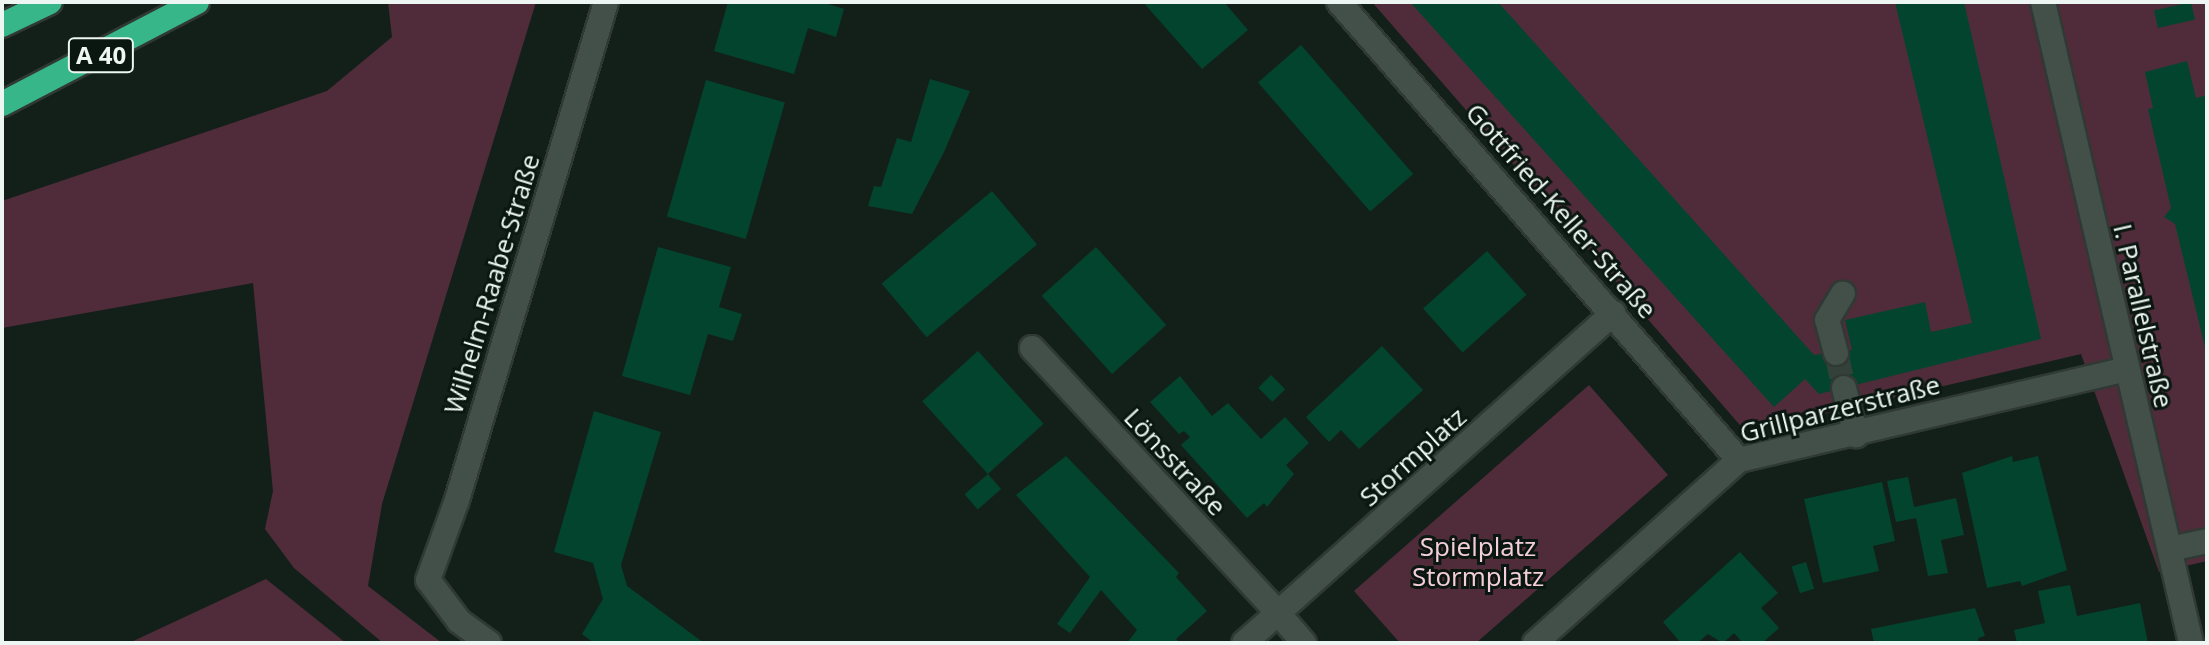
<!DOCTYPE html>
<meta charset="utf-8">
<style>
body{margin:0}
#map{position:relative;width:2209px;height:645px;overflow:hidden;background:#13201a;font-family:"Open Sans",sans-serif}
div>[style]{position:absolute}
.green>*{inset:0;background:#502c3b}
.building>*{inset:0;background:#03442f;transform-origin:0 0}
.minor-tunnel>*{height:24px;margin-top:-12px;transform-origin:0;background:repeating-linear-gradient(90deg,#34403a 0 24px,transparent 0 36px)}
.roads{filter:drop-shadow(2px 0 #303934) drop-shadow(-2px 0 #303934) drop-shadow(0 2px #303934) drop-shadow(0 -2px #303934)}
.minor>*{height:24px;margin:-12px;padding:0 12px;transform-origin:12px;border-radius:12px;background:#425049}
.highway>*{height:24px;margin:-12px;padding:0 12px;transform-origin:12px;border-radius:12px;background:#37b789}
span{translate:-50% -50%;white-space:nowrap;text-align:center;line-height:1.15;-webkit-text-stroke:6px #0a1711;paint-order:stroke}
.shield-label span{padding:2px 6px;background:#0a1711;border:2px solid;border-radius:6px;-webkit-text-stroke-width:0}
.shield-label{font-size:24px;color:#edf6f2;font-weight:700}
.street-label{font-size:26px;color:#edf6f2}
.park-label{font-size:26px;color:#f5cedc}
.frame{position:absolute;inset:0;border:4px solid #edf6f2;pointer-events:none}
</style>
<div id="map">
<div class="green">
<i style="clip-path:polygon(388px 2px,536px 2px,382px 504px,368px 586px,442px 643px,383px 643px,294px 568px,265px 529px,273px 491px,253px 283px,2px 328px,2px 201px,327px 91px,392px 37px)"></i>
<i style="clip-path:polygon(1372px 2px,2207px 2px,2207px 561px,2159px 572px,2081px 354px,1746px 432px)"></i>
<i style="clip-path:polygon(1589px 385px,1668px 475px,1476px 643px,1400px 643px,1354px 591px)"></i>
<i style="clip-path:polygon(266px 579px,346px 643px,129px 643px)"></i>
</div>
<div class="building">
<i style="clip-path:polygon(728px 2px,822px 2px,844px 9px,836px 37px,808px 28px,794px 74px,714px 51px)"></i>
<i style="clip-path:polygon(1143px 2px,1224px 2px,1248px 30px,1202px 69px)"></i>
<i style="clip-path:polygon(1410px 2px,1498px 2px,1814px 355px,1852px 350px,1845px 320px,1925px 302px,1931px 332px,1972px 323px,1895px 2px,1964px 2px,2041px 339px,1819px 394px,1805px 379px,1774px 407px)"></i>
<i style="left:2191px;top:2px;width:18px;height:38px;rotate:77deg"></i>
<i style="left:1301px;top:45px;width:171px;height:57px;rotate:49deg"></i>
<i style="clip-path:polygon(2187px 61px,2196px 98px,2207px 95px,2206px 351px,2175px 224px,2164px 217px,2171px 208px,2148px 109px,2153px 108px,2145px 72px)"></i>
<i style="clip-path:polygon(930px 79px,970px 91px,944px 152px,912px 214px,868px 206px,874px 186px,881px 187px,897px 138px,911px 142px)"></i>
<i style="left:706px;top:80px;width:82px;height:142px;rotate:16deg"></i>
<i style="left:992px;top:191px;width:70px;height:144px;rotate:50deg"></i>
<i style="clip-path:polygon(658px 247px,731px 267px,719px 307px,742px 314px,733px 341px,708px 334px,690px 395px,622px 376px)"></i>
<i style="left:1096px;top:247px;width:105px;height:73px;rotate:48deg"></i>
<i style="left:1487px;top:251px;width:59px;height:86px;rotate:48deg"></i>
<i style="clip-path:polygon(1382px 346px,1423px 390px,1359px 449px,1341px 430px,1329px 442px,1306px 417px)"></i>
<i style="left:978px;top:351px;width:98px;height:75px;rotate:48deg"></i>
<i style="left:1271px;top:375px;width:20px;height:18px;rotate:45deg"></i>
<i style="clip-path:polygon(1180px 376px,1212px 416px,1228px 403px,1261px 439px,1285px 417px,1309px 443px,1286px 465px,1294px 474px,1267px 507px,1264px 503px,1247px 518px,1181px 445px,1190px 437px,1184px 431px,1179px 434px,1150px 402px)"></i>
<i style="clip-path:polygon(594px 411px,661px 432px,621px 565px,627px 586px,704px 643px,594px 643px,582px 634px,603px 599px,593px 563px,554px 552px)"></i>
<i style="clip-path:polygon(1066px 456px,1179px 573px,1176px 577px,1207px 611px,1176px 639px,1180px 643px,1127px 643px,1137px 630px,1101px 590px,1070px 633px,1057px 624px,1090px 577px,1016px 495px)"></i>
<i style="clip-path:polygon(2012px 456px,2013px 462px,2038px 456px,2067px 570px,2022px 586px,2020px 581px,1987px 588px,1962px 473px)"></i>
<i style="left:988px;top:474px;width:20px;height:31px;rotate:49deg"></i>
<i style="clip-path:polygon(1908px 477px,1914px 507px,1956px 498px,1964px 535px,1941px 540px,1948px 573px,1928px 576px,1916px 518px,1896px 522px,1887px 481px)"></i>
<i style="clip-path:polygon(1882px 482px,1895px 541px,1873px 546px,1879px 571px,1823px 583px,1804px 499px)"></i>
<i style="clip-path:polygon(1740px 552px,1778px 593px,1761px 608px,1779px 628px,1762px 643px,1743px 643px,1734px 633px,1723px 643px,1708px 634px,1697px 643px,1681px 643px,1663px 622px)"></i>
<i style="left:1806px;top:562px;width:28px;height:15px;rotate:73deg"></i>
<i style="clip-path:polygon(2070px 585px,2077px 616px,2140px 603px,2148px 643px,2017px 643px,2014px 630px,2045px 623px,2038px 591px)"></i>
<i style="clip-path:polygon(1975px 608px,1985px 636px,1978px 638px,1979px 643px,1874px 643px,1871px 629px)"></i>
</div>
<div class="minor-tunnel">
<i style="left:1836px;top:353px;width:36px;rotate:77deg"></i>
</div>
<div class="roads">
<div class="minor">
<i style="left:1339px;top:2px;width:608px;rotate:48.87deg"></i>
<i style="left:2043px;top:2px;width:658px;rotate:77deg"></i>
<i style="left:1032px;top:348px;width:362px;rotate:47.1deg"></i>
<i style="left:1278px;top:613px;width:45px;rotate:138.6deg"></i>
<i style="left:1836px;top:353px;width:34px;rotate:-105deg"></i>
<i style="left:1827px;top:320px;width:31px;rotate:-59deg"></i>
<i style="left:1844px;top:388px;width:49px;rotate:75.7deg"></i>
<i style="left:2170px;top:549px;width:38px;rotate:-12deg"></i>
<i style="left:489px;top:643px;width:37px;rotate:-144deg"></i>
<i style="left:459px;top:621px;width:51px;rotate:-127.1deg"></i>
<i style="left:428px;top:580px;width:85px;rotate:-70.1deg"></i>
<i style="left:457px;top:500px;width:520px;rotate:-73.34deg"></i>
<i style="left:1304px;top:643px;width:40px;rotate:-131deg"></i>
<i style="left:1278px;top:613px;width:450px;rotate:-41.8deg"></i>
<i style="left:1535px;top:643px;width:274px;rotate:-41.9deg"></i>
<i style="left:1739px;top:460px;width:398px;rotate:-13.2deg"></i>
</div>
<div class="highway">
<i style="left:2px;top:25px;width:53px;rotate:-25.6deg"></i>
<i style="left:2px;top:104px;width:220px;rotate:-27.6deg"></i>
</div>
</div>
<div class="shield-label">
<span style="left:101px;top:55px">A 40</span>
</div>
<div class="street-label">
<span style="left:1561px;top:211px;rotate:49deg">Gottfried-Keller-Straße</span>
<span style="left:492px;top:284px;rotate:-73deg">Wilhelm-Raabe-Straße</span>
<span style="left:2143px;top:316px;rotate:77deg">I. Parallelstraße</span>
<span style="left:1840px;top:409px;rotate:-14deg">Grillparzerstraße</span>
<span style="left:1413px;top:457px;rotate:-42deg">Stormplatz</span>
<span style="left:1175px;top:462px;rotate:47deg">Lönsstraße</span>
</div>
<div class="park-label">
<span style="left:1478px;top:562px">Spielplatz<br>Stormplatz</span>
</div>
<div class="frame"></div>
</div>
